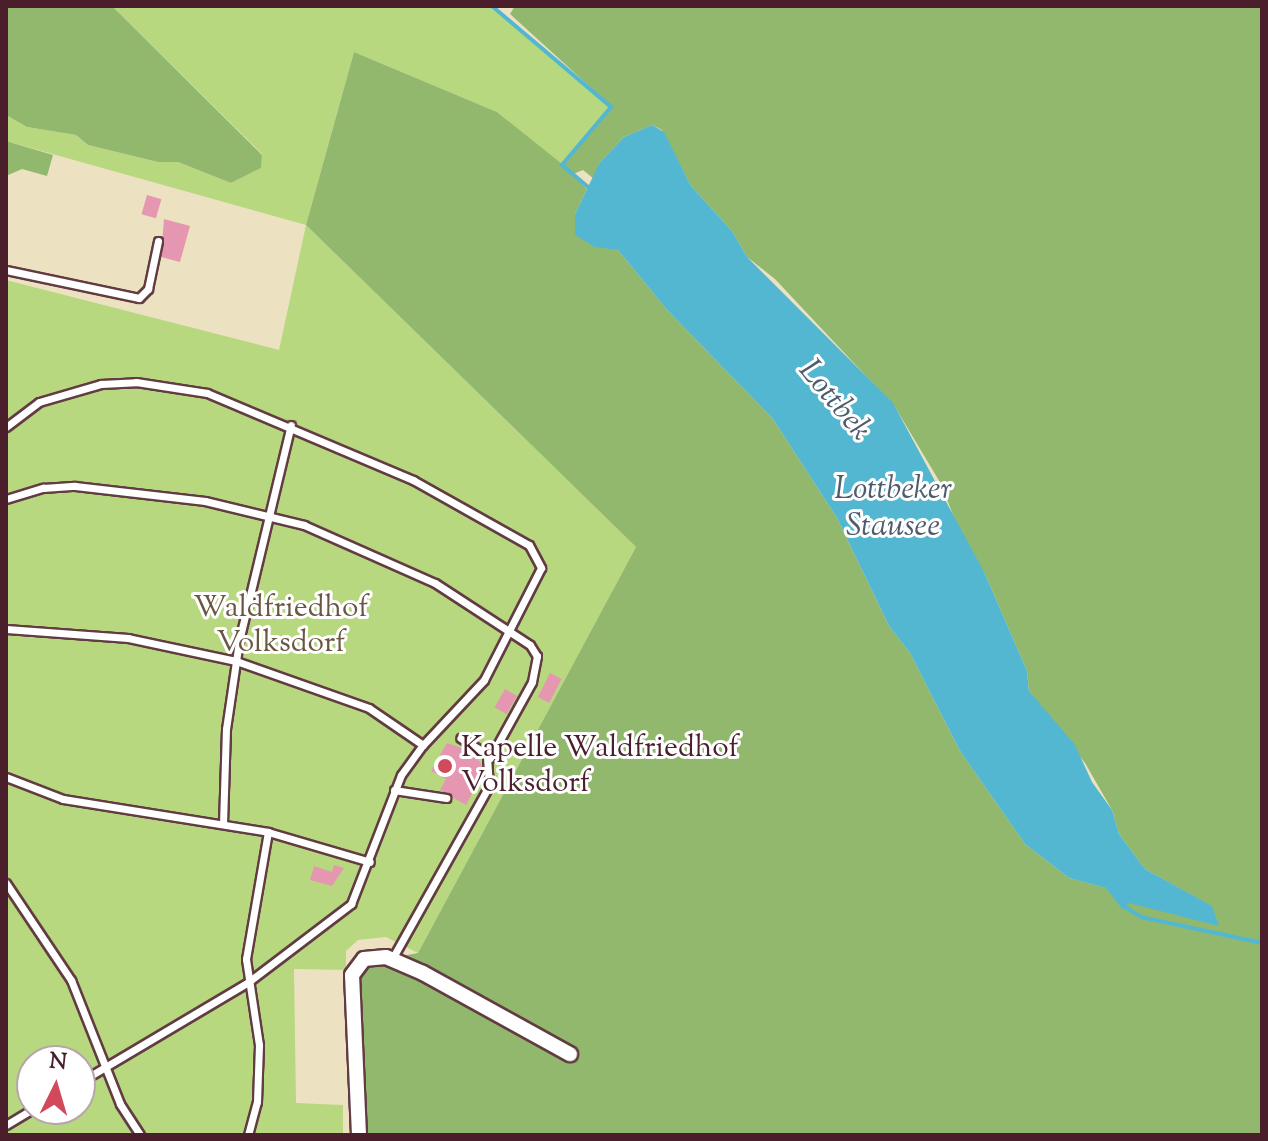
<!DOCTYPE html>
<style>
body{margin:0}
#map{position:relative;width:1268px;height:1141px;overflow:hidden;background:#ece2c2;font-family:"Sorts Mill Goudy",serif}
div>[style]{position:absolute}
.green>*{inset:0;background:#b8d880}
.forest>*{inset:0;background:#92b86e}
.water>*{inset:0;background:#53b7d1}
.stream>*{height:4px;margin:-2px;padding:0 2px;transform-origin:2px;border-radius:2px;background:#53b7d1}
.building>*{inset:0;background:#e597b2;transform-origin:0 0}
.roads{filter:drop-shadow(2px 0 #623c42) drop-shadow(-2px 0 #623c42) drop-shadow(0 2px #623c42) drop-shadow(0 -2px #623c42)}
.lane>*{height:7px;margin:-3.5px;padding:0 3.5px;transform-origin:3.5px;border-radius:3.5px;background:#fff}
.street>*{height:14px;margin:-7px;padding:0 7px;transform-origin:7px;border-radius:7px;background:#fff}
.dots>*{width:22px;height:22px;translate:-50% -50%;box-sizing:border-box;border:4px solid #fff;border-radius:50%}
span{translate:-50% -50%;white-space:nowrap;text-align:center;line-height:1.15;-webkit-text-stroke:6px #fff;paint-order:stroke}
.park-label{font-size:30px;color:#6b5644}
.poi-label{font-size:30px;color:#4a1f2b}
.left{translate:0 -50%;text-align:left}
.water-label{font-size:32px;color:#4e5c6d;font-style:italic}
.frame{position:absolute;inset:0;border:8px solid #4a1f2b;pointer-events:none}
.north{position:absolute;left:16px;top:1045px;width:80px;height:80px;box-sizing:border-box;background:#fff;border:2px solid #b7a5aa;border-radius:50%;rotate:5deg;font-size:22px;font-weight:700;line-height:32px;text-align:center;color:#4a1f2b}
.north::after{content:'';display:block;margin:auto;width:28px;height:36px;background:#d1495b;clip-path:polygon(50% 0,100% 100%,50% 72%,0 100%)}
</style>
<div id="map">
<div class="green">
<i style="clip-path:polygon(evenodd,112px 6px,492px 6px,611px 107px,562px 165px,497px 112px,354px 52px,306px 225px,636px 547px,418px 953px,386px 937px,358px 940px,346px 951px,346px 970px,294px 969px,296px 1103px,343px 1105px,343px 1135px,6px 1135px,6px 280px,279px 350px,306px 225px,6px 141px,6px 115px,27px 127px,76px 135px,88px 145px,158px 162px,178px 162px,231px 183px,261px 168px,262px 154px,112px 6px,32px 1061px,80px 1061px,80px 1109px,32px 1109px,32px 1061px)"></i>
</div>
<div class="forest">
<i style="clip-path:polygon(6px 6px,112px 6px,262px 155px,261px 168px,231px 183px,178px 162px,158px 162px,88px 145px,76px 135px,27px 127px,6px 115px)"></i>
<i style="clip-path:polygon(evenodd,515px 6px,1262px 6px,1262px 1135px,366px 1135px,355px 979px,374px 961px,418px 953px,636px 547px,306px 225px,354px 52px,497px 112px,562px 164px,611px 106px,510px 14px,515px 6px,652px 125px,662px 130px,691px 186px,732px 231px,747px 257px,775px 279px,895px 407px,941px 484px,964px 543px,985px 574px,1027px 671px,1029px 691px,1085px 763px,1112px 810px,1119px 834px,1145px 869px,1211px 906px,1129px 902px,1124px 909px,1107px 888px,1069px 878px,1025px 844px,960px 751px,910px 653px,889px 626px,837px 518px,773px 419px,668px 311px,618px 250px,575px 235px,575px 214px,587px 189px,573px 174px,583px 170px,594px 179px,600px 162px,624px 137px,652px 125px)"></i>
<i style="clip-path:polygon(6px 141px,53px 155px,47px 176px,22px 169px,6px 176px)"></i>
</div>
<div class="water">
<i style="clip-path:polygon(652px 125px,664px 132px,691px 186px,732px 231px,747px 257px,893px 403px,985px 574px,1027px 671px,1029px 691px,1075px 745px,1092px 782px,1112px 810px,1119px 834px,1145px 869px,1212px 906px,1219px 926px,1129px 903px,1123px 910px,1106px 888px,1069px 878px,1025px 844px,960px 751px,910px 653px,889px 626px,837px 518px,773px 419px,668px 311px,618px 250px,595px 247px,575px 235px,575px 214px,600px 162px,624px 137px)"></i>
</div>
<div class="stream">
<i style="left:492px;top:6px;width:156px;rotate:40.3deg"></i>
<i style="left:611px;top:107px;width:76px;rotate:130.2deg"></i>
<i style="left:562px;top:165px;width:38px;rotate:40deg"></i>
<i style="left:1122px;top:905px;width:22px;rotate:32deg"></i>
<i style="left:1141px;top:917px;width:124px;rotate:12.1deg"></i>
</div>
<div class="building">
<i style="left:147px;top:195px;width:15px;height:20px;rotate:16deg"></i>
<i style="clip-path:polygon(164px 219px,190px 226px,180px 262px,161px 257px)"></i>
<i style="left:550px;top:673px;width:13px;height:27px;rotate:27deg"></i>
<i style="left:505px;top:689px;width:14px;height:21px;rotate:30deg"></i>
<i style="clip-path:polygon(447px 743px,468px 750px,481px 763px,482px 775px,466px 805px,440px 790px,446px 779px,431px 771px)"></i>
<i style="clip-path:polygon(334px 865px,344px 868px,332px 886px,310px 880px,314px 866px,332px 872px)"></i>
</div>
<div class="roads">
<div class="lane">
<i style="left:6px;top:270px;width:136px;rotate:11.9deg"></i>
<i style="left:139px;top:298px;width:13px;rotate:-45deg"></i>
<i style="left:148px;top:289px;width:49px;rotate:-78.2deg"></i>
<i style="left:6px;top:427px;width:41px;rotate:-37.1deg"></i>
<i style="left:39px;top:402px;width:65px;rotate:-16.2deg"></i>
<i style="left:101px;top:384px;width:35px;rotate:-3deg"></i>
<i style="left:136px;top:382px;width:72px;rotate:8.8deg"></i>
<i style="left:207px;top:393px;width:224px;rotate:22.9deg"></i>
<i style="left:413px;top:480px;width:133px;rotate:29.3deg"></i>
<i style="left:529px;top:545px;width:26px;rotate:62deg"></i>
<i style="left:541px;top:568px;width:126px;rotate:117deg"></i>
<i style="left:484px;top:680px;width:89px;rotate:133.2deg"></i>
<i style="left:423px;top:745px;width:65px;rotate:-145.6deg"></i>
<i style="left:369px;top:708px;width:141px;rotate:-160.5deg"></i>
<i style="left:236px;top:661px;width:110px;rotate:-168deg"></i>
<i style="left:128px;top:638px;width:122px;rotate:-175.8deg"></i>
<i style="left:6px;top:499px;width:39px;rotate:-17deg"></i>
<i style="left:43px;top:488px;width:32px;rotate:-4deg"></i>
<i style="left:75px;top:486px;width:131px;rotate:6.6deg"></i>
<i style="left:205px;top:501px;width:102px;rotate:13.6deg"></i>
<i style="left:304px;top:525px;width:143px;rotate:23.9deg"></i>
<i style="left:435px;top:583px;width:113px;rotate:33.1deg"></i>
<i style="left:530px;top:645px;width:13px;rotate:58deg"></i>
<i style="left:537px;top:656px;width:26px;rotate:101deg"></i>
<i style="left:532px;top:682px;width:87px;rotate:118.9deg"></i>
<i style="left:6px;top:777px;width:61px;rotate:21.1deg"></i>
<i style="left:63px;top:799px;width:208px;rotate:9.1deg"></i>
<i style="left:268px;top:832px;width:106px;rotate:16.4deg"></i>
<i style="left:394px;top:790px;width:53px;rotate:8.7deg"></i>
<i style="left:223px;top:824px;width:95px;rotate:-88.2deg"></i>
<i style="left:226px;top:729px;width:89px;rotate:-81.6deg"></i>
<i style="left:239px;top:641px;width:222px;rotate:-76.5deg"></i>
<i style="left:6px;top:883px;width:117px;rotate:56.2deg"></i>
<i style="left:71px;top:980px;width:133px;rotate:68.4deg"></i>
<i style="left:120px;top:1104px;width:37px;rotate:57deg"></i>
<i style="left:392px;top:959px;width:198px;rotate:-60.7deg"></i>
<i style="left:489px;top:786px;width:32px;rotate:-94deg"></i>
<i style="left:487px;top:754px;width:31px;rotate:-149deg"></i>
<i style="left:80px;top:1082px;width:194px;rotate:-30.7deg"></i>
<i style="left:247px;top:983px;width:131px;rotate:-37.2deg"></i>
<i style="left:351px;top:904px;width:138px;rotate:-68.8deg"></i>
<i style="left:401px;top:775px;width:37px;rotate:-54deg"></i>
<i style="left:6px;top:1125px;width:31px;rotate:-31deg"></i>
<i style="left:248px;top:1135px;width:34px;rotate:-75deg"></i>
<i style="left:257px;top:1102px;width:57px;rotate:-88deg"></i>
<i style="left:259px;top:1045px;width:87px;rotate:-98.6deg"></i>
<i style="left:246px;top:959px;width:129px;rotate:-80.2deg"></i>
</div>
<div class="street">
<i style="left:359px;top:1135px;width:160px;rotate:-92.5deg"></i>
<i style="left:352px;top:975px;width:20px;rotate:-53deg"></i>
<i style="left:364px;top:959px;width:22px;rotate:-5deg"></i>
<i style="left:386px;top:957px;width:40px;rotate:23.4deg"></i>
<i style="left:423px;top:973px;width:168px;rotate:28.9deg"></i>
</div>
</div>
<div class="dots">
<i style="left:445px;top:766px;background:#d1495b"></i>
</div>
<div class="park-label">
<span style="left:281px;top:626px">Waldfriedhof<br>Volksdorf</span>
</div>
<div class="poi-label">
<span class="left" style="left:461px;top:766px">Kapelle Waldfriedhof<br>Volksdorf</span>
</div>
<div class="water-label">
<span style="left:834px;top:401px;rotate:50deg">Lottbek</span>
<span style="left:893px;top:509px">Lottbeker<br>Stausee</span>
</div>
<div class="frame"></div>
<div class="north">N</div>
</div>
